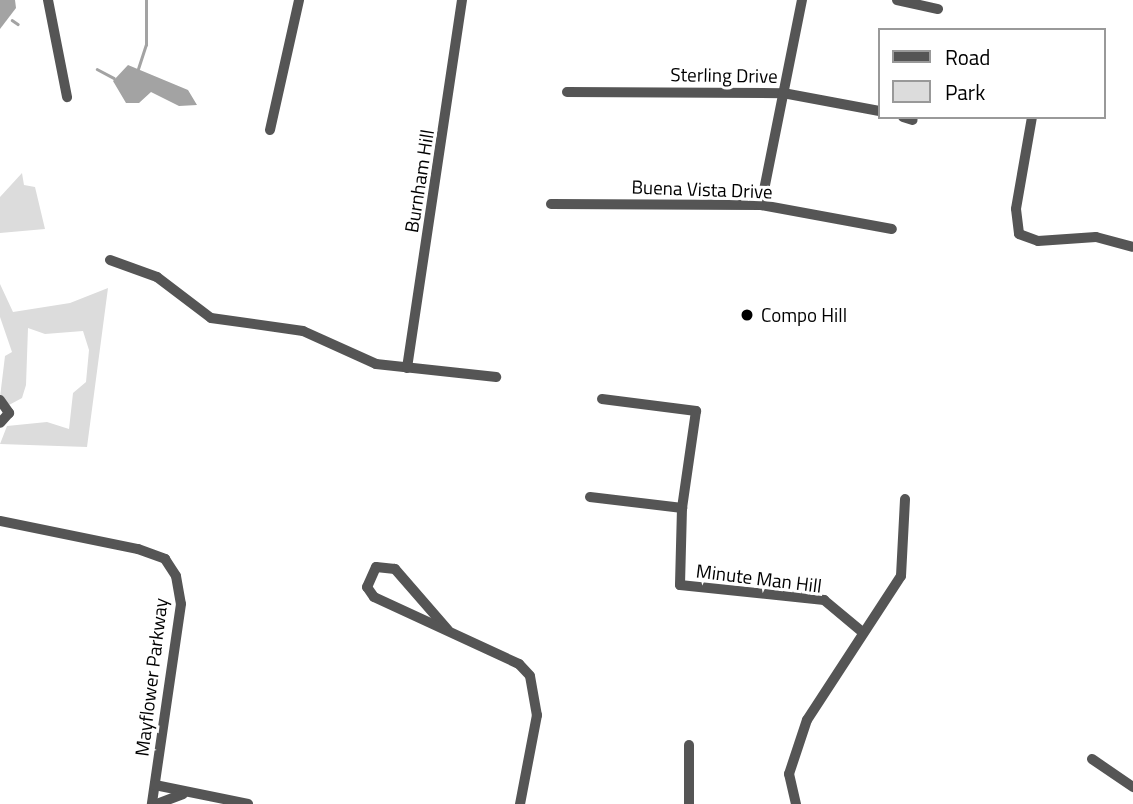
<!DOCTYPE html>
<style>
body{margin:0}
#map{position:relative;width:1133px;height:804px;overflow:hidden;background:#fff;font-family:"Titillium Web",sans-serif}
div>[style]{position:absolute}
.green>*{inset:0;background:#dcdcdc}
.water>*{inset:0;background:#a3a3a3}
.stream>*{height:2.5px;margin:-1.25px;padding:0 1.25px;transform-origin:1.25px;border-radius:1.25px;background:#a3a3a3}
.minor>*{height:10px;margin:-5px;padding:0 5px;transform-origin:5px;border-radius:5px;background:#555}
.dots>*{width:19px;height:19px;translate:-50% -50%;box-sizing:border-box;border:4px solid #fff;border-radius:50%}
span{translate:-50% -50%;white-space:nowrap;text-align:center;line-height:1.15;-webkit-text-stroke:6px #fff;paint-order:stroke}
.street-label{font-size:19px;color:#000}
.poi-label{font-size:19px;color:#000}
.left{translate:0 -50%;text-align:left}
.legend{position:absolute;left:878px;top:28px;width:228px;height:91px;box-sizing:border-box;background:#fff;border:2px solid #999;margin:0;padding:9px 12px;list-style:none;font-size:21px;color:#000}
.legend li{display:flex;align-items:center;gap:14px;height:35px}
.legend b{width:35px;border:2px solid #999}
</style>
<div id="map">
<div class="green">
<i style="clip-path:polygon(22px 173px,24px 185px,35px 187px,45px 229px,0 233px,0 197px)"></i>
<i style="clip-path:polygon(0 284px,13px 312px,70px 303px,108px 288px,87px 447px,0 444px,7px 426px,47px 422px,69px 429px,73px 393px,86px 382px,89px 350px,83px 331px,45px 334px,28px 328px,26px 385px,22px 398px,9px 405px,0 397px,5px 356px,12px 352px,0 317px)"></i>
</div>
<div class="water">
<i style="clip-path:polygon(0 0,15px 0,16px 8px,0 29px)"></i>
<i style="clip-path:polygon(128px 65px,188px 90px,197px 105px,179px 106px,151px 92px,139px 103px,126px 103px,113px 81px)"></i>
</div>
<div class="stream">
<i style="left:12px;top:20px;width:7px;rotate:34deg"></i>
<i style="left:97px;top:69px;width:19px;rotate:28deg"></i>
<i style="left:138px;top:69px;width:25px;rotate:-72deg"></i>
<i style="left:146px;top:45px;width:45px;rotate:-90deg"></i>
</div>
<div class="minor">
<i style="left:48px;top:0;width:99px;rotate:78.9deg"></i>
<i style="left:897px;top:0;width:42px;rotate:12.4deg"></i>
<i style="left:567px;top:92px;width:216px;rotate:0.3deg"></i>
<i style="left:783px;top:93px;width:98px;rotate:10.6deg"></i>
<i style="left:903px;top:117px;width:10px;rotate:17deg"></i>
<i style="left:1032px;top:117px;width:93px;rotate:99.9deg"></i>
<i style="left:1016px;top:209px;width:25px;rotate:83deg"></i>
<i style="left:1019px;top:234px;width:20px;rotate:20deg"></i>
<i style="left:1038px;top:241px;width:58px;rotate:-3.9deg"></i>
<i style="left:1096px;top:237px;width:38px;rotate:15deg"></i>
<i style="left:270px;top:130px;width:133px;rotate:-77.4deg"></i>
<i style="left:551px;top:204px;width:210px;rotate:0.3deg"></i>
<i style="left:761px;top:205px;width:133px;rotate:10.4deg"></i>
<i style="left:761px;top:205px;width:209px;rotate:-78.7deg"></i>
<i style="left:110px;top:260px;width:50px;rotate:19.9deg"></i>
<i style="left:157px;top:277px;width:68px;rotate:37.2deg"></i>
<i style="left:211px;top:318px;width:93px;rotate:8deg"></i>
<i style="left:303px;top:331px;width:80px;rotate:24.3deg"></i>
<i style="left:376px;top:364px;width:121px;rotate:6.2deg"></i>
<i style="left:407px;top:368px;width:372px;rotate:-81.5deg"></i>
<i style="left:602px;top:399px;width:95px;rotate:7.3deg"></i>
<i style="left:696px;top:411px;width:98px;rotate:98.2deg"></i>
<i style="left:682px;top:508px;width:77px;rotate:91.5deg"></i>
<i style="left:680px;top:585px;width:145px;rotate:5.9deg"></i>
<i style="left:824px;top:600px;width:47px;rotate:39.8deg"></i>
<i style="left:0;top:400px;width:16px;rotate:55deg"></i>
<i style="left:9px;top:413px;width:13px;rotate:132deg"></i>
<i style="left:590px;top:497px;width:93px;rotate:6.8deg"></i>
<i style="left:0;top:521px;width:141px;rotate:11.5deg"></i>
<i style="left:138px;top:549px;width:29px;rotate:20deg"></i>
<i style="left:165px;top:559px;width:20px;rotate:57deg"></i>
<i style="left:176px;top:576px;width:28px;rotate:80deg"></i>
<i style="left:181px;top:604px;width:202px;rotate:98.3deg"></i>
<i style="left:448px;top:630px;width:81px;rotate:-131deg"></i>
<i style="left:395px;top:569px;width:19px;rotate:-174deg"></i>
<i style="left:376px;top:567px;width:22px;rotate:114deg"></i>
<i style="left:367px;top:587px;width:12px;rotate:55deg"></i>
<i style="left:374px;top:597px;width:160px;rotate:24.8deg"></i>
<i style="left:519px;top:664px;width:16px;rotate:47deg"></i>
<i style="left:530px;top:676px;width:40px;rotate:80deg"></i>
<i style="left:537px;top:715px;width:91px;rotate:100.8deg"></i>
<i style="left:1092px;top:759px;width:50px;rotate:34.3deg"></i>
<i style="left:155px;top:785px;width:95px;rotate:11.5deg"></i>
<i style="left:157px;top:804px;width:28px;rotate:-21deg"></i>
<i style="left:689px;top:804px;width:59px;rotate:-90deg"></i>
<i style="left:796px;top:804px;width:31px;rotate:-103deg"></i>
<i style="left:789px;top:774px;width:57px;rotate:-71.6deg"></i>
<i style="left:807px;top:720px;width:172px;rotate:-56.9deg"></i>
<i style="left:901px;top:576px;width:77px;rotate:-87deg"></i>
</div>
<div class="dots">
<i style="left:747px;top:315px;background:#000"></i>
</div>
<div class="street-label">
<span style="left:724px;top:75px;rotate:1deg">Sterling Drive</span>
<span style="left:419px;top:181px;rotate:-81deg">Burnham Hill</span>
<span style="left:702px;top:189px;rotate:2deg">Buena Vista Drive</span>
<span style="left:759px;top:578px;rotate:7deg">Minute Man Hill</span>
<span style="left:151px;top:677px;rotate:-83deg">Mayflower Parkway</span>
</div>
<div class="poi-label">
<span class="left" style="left:761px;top:315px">Compo Hill</span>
</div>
<ul class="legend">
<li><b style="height:9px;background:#555"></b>Road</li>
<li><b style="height:19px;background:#dcdcdc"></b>Park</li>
</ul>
</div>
